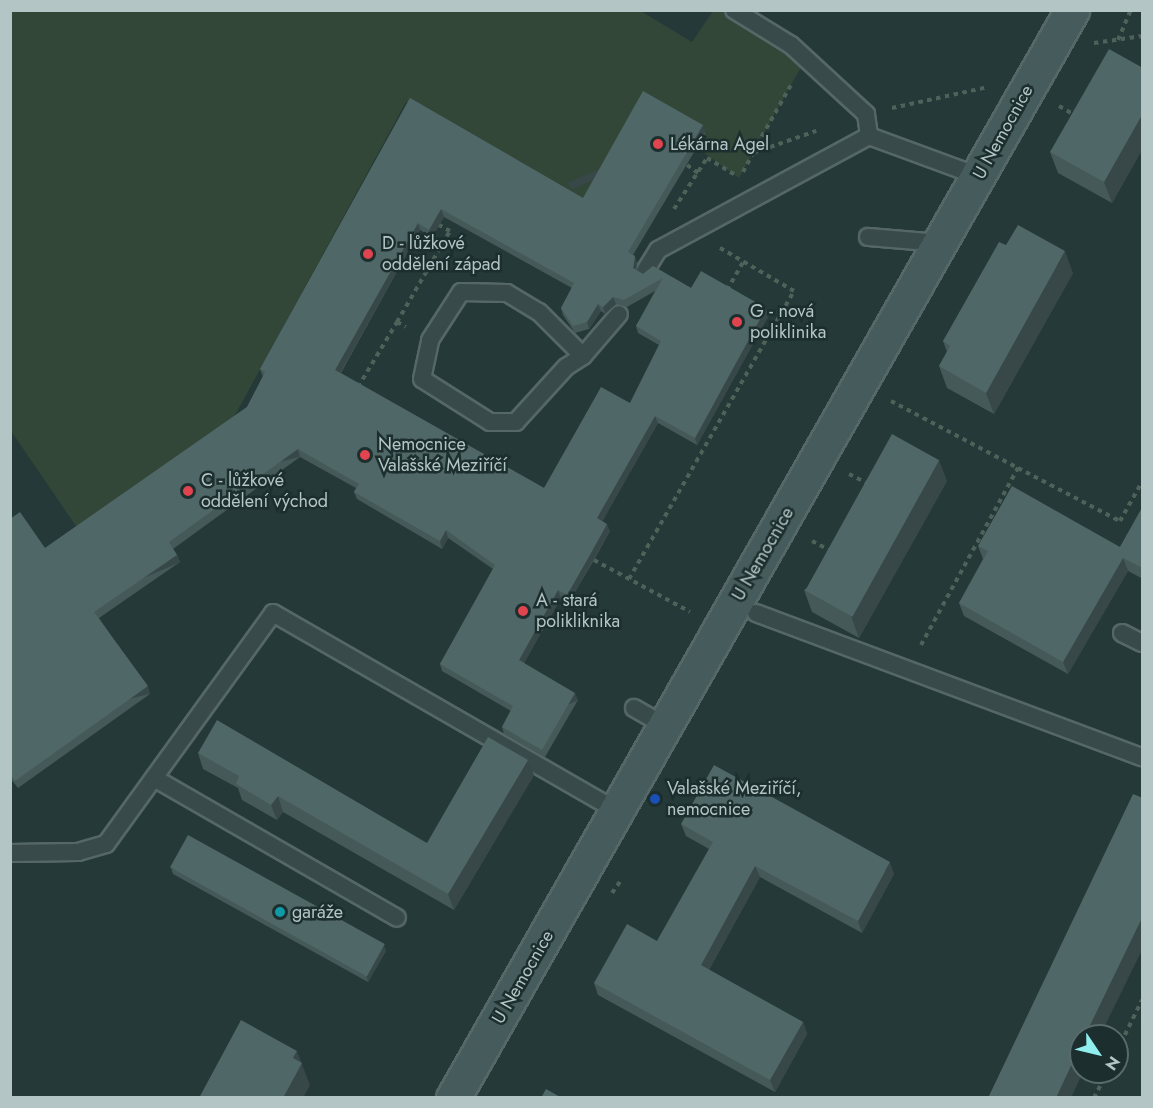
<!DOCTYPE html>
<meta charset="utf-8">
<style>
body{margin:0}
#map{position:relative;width:1153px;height:1108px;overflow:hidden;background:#243938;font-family:Jost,sans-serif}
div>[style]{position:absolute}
.green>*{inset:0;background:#324738}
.path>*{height:4px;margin-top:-2px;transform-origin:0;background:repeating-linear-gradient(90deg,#4f625a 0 4.5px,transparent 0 9px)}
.roads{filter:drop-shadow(2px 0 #566767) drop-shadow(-2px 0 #566767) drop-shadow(0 2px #566767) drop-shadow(0 -2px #566767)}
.lane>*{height:16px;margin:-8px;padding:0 8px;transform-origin:8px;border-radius:8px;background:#384a49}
.secondary>*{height:33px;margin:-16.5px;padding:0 16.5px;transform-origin:16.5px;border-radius:16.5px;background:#465c5c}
.wall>*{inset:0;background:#455959}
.shaded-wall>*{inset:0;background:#384848;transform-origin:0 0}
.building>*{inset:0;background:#506767;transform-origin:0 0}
.dots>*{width:16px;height:16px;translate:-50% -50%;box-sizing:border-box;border:3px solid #1d2e2e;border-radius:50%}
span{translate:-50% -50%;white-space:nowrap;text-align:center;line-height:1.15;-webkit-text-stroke:5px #1d2e2e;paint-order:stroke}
.street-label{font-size:18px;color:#b3c5c5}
.poi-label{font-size:18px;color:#b3c5c5}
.left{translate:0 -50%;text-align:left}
.frame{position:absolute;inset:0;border:12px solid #b3c5c5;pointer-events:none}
.north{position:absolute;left:1069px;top:1024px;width:60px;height:60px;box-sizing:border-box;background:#1d2e2e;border:2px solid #596a6a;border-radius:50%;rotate:125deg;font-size:16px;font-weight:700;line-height:24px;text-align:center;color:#b3c5c5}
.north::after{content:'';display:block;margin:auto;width:21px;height:27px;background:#90eeee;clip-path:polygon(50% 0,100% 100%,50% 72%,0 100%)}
</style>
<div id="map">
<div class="green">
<i style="clip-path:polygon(639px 10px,692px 42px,713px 11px,734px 11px,806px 58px,739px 178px,697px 148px,705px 132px,608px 218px,406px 102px,228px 428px,80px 532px,11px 431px,10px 11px)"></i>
</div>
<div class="path">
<i style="left:1118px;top:40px;width:33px;rotate:-67deg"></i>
<i style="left:1094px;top:43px;width:49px;rotate:-8.3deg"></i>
<i style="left:1059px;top:106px;width:20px;rotate:30deg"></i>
<i style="left:892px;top:108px;width:98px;rotate:-12.3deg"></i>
<i style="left:753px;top:152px;width:79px;rotate:-60.5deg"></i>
<i style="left:687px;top:165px;width:14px;rotate:36deg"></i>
<i style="left:743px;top:172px;width:21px;rotate:-62deg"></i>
<i style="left:753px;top:153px;width:67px;rotate:-19.2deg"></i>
<i style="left:674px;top:209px;width:61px;rotate:-57.1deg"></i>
<i style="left:707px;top:158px;width:35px;rotate:31deg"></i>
<i style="left:727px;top:290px;width:32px;rotate:-60deg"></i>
<i style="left:397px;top:322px;width:105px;rotate:-59.8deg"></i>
<i style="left:450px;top:231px;width:13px;rotate:-151deg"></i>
<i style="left:358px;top:387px;width:76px;rotate:-59deg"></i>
<i style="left:397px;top:322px;width:10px;rotate:29deg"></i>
<i style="left:891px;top:401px;width:144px;rotate:27.8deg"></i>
<i style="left:849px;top:474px;width:22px;rotate:27deg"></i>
<i style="left:812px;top:541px;width:21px;rotate:28deg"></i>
<i style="left:594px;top:560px;width:109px;rotate:28.4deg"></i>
<i style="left:629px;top:579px;width:332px;rotate:-60.2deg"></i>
<i style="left:794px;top:291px;width:86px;rotate:-149.8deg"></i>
<i style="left:921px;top:645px;width:202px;rotate:-61.3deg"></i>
<i style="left:1018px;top:468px;width:115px;rotate:27.5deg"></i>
<i style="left:1120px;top:521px;width:45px;rotate:-60.6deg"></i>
<i style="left:612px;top:893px;width:16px;rotate:-55deg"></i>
<i style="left:1117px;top:1051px;width:57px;rotate:-63.9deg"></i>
<i style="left:1094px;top:1098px;width:29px;rotate:-63deg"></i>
</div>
<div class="roads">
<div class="lane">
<i style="left:734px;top:10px;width:67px;rotate:31.6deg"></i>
<i style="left:791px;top:45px;width:102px;rotate:42.6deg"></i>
<i style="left:866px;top:114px;width:22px;rotate:82deg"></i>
<i style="left:868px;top:237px;width:72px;rotate:4.8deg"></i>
<i style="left:645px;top:271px;width:25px;rotate:-58deg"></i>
<i style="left:658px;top:250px;width:240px;rotate:-28.4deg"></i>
<i style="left:869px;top:136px;width:116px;rotate:20.2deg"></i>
<i style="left:583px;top:356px;width:20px;rotate:147deg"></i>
<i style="left:566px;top:367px;width:74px;rotate:132.3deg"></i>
<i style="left:516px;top:422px;width:26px;rotate:180deg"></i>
<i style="left:490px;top:422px;width:80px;rotate:-147.7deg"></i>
<i style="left:422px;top:379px;width:40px;rotate:-78deg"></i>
<i style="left:430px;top:340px;width:57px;rotate:-57.1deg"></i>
<i style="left:461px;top:292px;width:46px;rotate:1.2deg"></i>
<i style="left:507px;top:293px;width:37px;rotate:31deg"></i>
<i style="left:539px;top:312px;width:62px;rotate:45deg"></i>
<i style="left:583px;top:356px;width:55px;rotate:-49.4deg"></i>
<i style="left:756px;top:613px;width:412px;rotate:20.5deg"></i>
<i style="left:1122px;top:633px;width:22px;rotate:27deg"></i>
<i style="left:634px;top:708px;width:36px;rotate:30deg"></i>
<i style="left:154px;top:778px;width:280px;rotate:29.9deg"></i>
<i style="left:10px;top:853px;width:68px;rotate:-0.8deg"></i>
<i style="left:78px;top:852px;width:29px;rotate:-16deg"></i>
<i style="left:106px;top:844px;width:285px;rotate:-54.1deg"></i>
<i style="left:273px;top:613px;width:397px;rotate:29.9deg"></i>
</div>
<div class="secondary">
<i style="left:453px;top:1098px;width:1252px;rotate:-60.36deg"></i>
</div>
</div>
<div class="wall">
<i style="clip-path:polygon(1143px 68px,1143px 148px,1112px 203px,1058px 173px,1050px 152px)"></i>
<i style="clip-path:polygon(evenodd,410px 98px,583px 198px,706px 132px,633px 255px,637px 263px,636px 270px,643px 274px,653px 266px,691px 288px,769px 315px,697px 445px,658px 423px,602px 521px,610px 531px,594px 560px,569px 602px,561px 598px,524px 663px,578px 700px,545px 757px,504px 734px,502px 727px,511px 711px,442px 671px,440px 664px,493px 569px,448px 538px,442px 549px,357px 499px,354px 492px,356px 488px,300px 457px,173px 549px,177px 555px,180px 562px,99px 618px,150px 694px,18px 788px,10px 778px,10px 519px,45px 548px,247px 407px,263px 377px,260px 369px,410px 98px,444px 217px,572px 288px,561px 308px,563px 315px,575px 333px,589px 329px,601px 311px,605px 314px,616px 304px,627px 307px,655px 291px,636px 326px,638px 333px,659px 345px,630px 403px,544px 488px,341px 373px,420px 230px,432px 237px,444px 217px)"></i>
<i style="clip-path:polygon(1006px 245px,1073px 273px,994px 414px,947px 388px,939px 366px,947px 352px,943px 341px)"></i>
<i style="clip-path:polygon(947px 481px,859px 638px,812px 612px,804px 590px)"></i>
<i style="clip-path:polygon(1143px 506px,1143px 579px,1128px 571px,1068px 674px,964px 616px,959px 603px,983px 559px,978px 546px,1120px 547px)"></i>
<i style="clip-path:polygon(198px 753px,427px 843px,528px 760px,534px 775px,454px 910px,283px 812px,277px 820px,242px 800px,238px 788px,203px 769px)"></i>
<i style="clip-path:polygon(681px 824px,894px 874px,862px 933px,760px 877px,709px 970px,803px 1022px,807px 1034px,775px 1092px,598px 995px,594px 983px,657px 941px,709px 849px,686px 836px)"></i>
<i style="clip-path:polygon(171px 868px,386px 951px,368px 982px,173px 874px)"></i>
</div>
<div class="shaded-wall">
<i style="clip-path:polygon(1143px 113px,1143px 148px,1112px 203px,1104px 182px)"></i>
<i style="left:703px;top:125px;width:8px;height:147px;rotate:67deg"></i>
<i style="clip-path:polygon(441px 209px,444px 217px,432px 237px,429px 230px)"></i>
<i style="clip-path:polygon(418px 223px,420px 230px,338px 377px,335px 370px)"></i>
<i style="clip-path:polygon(1065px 251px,1073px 273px,994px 414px,986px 393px)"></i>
<i style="clip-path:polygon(635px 256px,637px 263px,636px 275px,633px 268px)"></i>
<i style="clip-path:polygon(613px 297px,616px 304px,605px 314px,603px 307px)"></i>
<i style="clip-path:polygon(598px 304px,601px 311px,589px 329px,587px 322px)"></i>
<i style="clip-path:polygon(766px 308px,769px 315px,697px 445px,695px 438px)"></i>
<i style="clip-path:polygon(655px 416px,658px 423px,600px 526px,597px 518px)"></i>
<i style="left:298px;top:449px;width:8px;height:159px;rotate:76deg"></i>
<i style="clip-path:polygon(939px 460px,947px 481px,859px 638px,851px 616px)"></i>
<i style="clip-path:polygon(607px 524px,610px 531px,569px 602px,567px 595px)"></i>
<i style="clip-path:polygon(446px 530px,448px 538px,442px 549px,440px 541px)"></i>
<i style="left:177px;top:555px;width:8px;height:101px;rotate:67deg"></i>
<i style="clip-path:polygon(1123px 558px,1128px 571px,1068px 674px,1063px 662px)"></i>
<i style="clip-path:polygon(558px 590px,561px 598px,521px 668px,519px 660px)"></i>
<i style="left:148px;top:686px;width:8px;height:163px;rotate:76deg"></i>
<i style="left:575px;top:693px;width:8px;height:66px;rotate:67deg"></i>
<i style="clip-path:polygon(528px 760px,534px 775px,454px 910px,448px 894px)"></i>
<i style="clip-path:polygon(278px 796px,283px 812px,277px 820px,271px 805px)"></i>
<i style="clip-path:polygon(890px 862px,894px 874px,862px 933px,858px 921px)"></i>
<i style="clip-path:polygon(755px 866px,760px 877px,705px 977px,701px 965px)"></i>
<i style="clip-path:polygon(1143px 916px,1143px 948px,1100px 1036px,1085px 1036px)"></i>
<i style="clip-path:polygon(384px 945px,386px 951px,368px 982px,366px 976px)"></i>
<i style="clip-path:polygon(803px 1022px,807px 1034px,775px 1092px,770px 1080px)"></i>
<i style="clip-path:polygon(1081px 1045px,1081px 1072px,1083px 1072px,1071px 1098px,1056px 1098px)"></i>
<i style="clip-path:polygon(297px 1051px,310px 1085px,303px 1098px,283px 1098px,293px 1058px)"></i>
</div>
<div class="building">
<i style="clip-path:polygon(1109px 49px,1143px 68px,1143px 113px,1104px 182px,1050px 152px)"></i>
<i style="clip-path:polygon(evenodd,643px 91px,703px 125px,628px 252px,635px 256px,633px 268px,643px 274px,653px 266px,691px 288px,701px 271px,766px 308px,695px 438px,655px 416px,597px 518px,607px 524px,591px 553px,567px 595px,558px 590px,519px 660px,575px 693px,542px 750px,502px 727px,513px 706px,440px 664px,495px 565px,446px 530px,440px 541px,354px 492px,359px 484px,298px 449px,169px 542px,177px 555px,94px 612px,148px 686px,15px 781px,10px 774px,10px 519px,20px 512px,45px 548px,247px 407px,265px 372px,260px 369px,410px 98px,583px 198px,643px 91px,441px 209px,574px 283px,561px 308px,573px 326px,587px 322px,598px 304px,603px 307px,613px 297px,624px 300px,663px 278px,636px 326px,661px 341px,630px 403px,601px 387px,544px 488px,335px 370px,418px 223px,429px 230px,441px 209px)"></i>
<i style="clip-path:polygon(1018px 225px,1065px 251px,986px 393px,939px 366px,950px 346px,943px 341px,999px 242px,1006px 245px)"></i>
<i style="left:892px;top:434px;width:54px;height:179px;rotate:29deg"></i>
<i style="clip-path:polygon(1012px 486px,1120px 547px,1143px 506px,1143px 568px,1123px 558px,1063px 662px,959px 603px,988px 551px,978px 546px)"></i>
<i style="clip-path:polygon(217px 720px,427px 843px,488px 737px,528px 760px,448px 894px,278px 796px,271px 805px,236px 784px,239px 776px,198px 753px)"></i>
<i style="clip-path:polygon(714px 765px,890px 862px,858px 921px,755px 866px,701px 965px,803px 1022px,770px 1080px,594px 983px,627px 924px,657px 941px,713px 842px,681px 824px)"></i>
<i style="clip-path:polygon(1133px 794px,1143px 798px,1143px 916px,1085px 1036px,1081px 1036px,1081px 1045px,1056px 1098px,988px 1098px)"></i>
<i style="left:188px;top:835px;width:225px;height:37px;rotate:29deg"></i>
<i style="clip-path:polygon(241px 1020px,297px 1051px,293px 1058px,302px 1063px,283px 1098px,199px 1098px)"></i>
<i style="clip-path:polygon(546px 1089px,562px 1098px,541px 1098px)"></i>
</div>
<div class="dots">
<i style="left:658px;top:144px;background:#e0444e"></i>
<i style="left:368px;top:254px;background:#e0444e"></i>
<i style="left:737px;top:322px;background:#e0444e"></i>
<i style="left:365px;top:455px;background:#e0444e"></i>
<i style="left:188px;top:491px;background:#e0444e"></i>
<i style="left:523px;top:611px;background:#e0444e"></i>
<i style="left:655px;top:799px;background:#1a4fb4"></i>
<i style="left:280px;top:912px;background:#0f9aa8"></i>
</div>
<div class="street-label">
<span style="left:1003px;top:132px;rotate:-61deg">U Nemocnice</span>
<span style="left:763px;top:554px;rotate:-60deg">U Nemocnice</span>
<span style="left:523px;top:977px;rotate:-60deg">U Nemocnice</span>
</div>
<div class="poi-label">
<span class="left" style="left:670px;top:144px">Lékárna Agel</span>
<span class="left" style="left:382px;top:254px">D - lůžkové<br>oddělení západ</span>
<span class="left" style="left:750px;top:322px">G - nová<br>poliklinika</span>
<span class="left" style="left:378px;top:455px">Nemocnice<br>Valašské Meziříčí</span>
<span class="left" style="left:201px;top:491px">C - lůžkové<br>oddělení východ</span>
<span class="left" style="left:536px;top:611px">A - stará<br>polikliknika</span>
<span class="left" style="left:667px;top:799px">Valašské Meziříčí,<br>nemocnice</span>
<span class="left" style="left:292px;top:912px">garáže</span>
</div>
<div class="frame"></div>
<div class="north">N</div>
</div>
